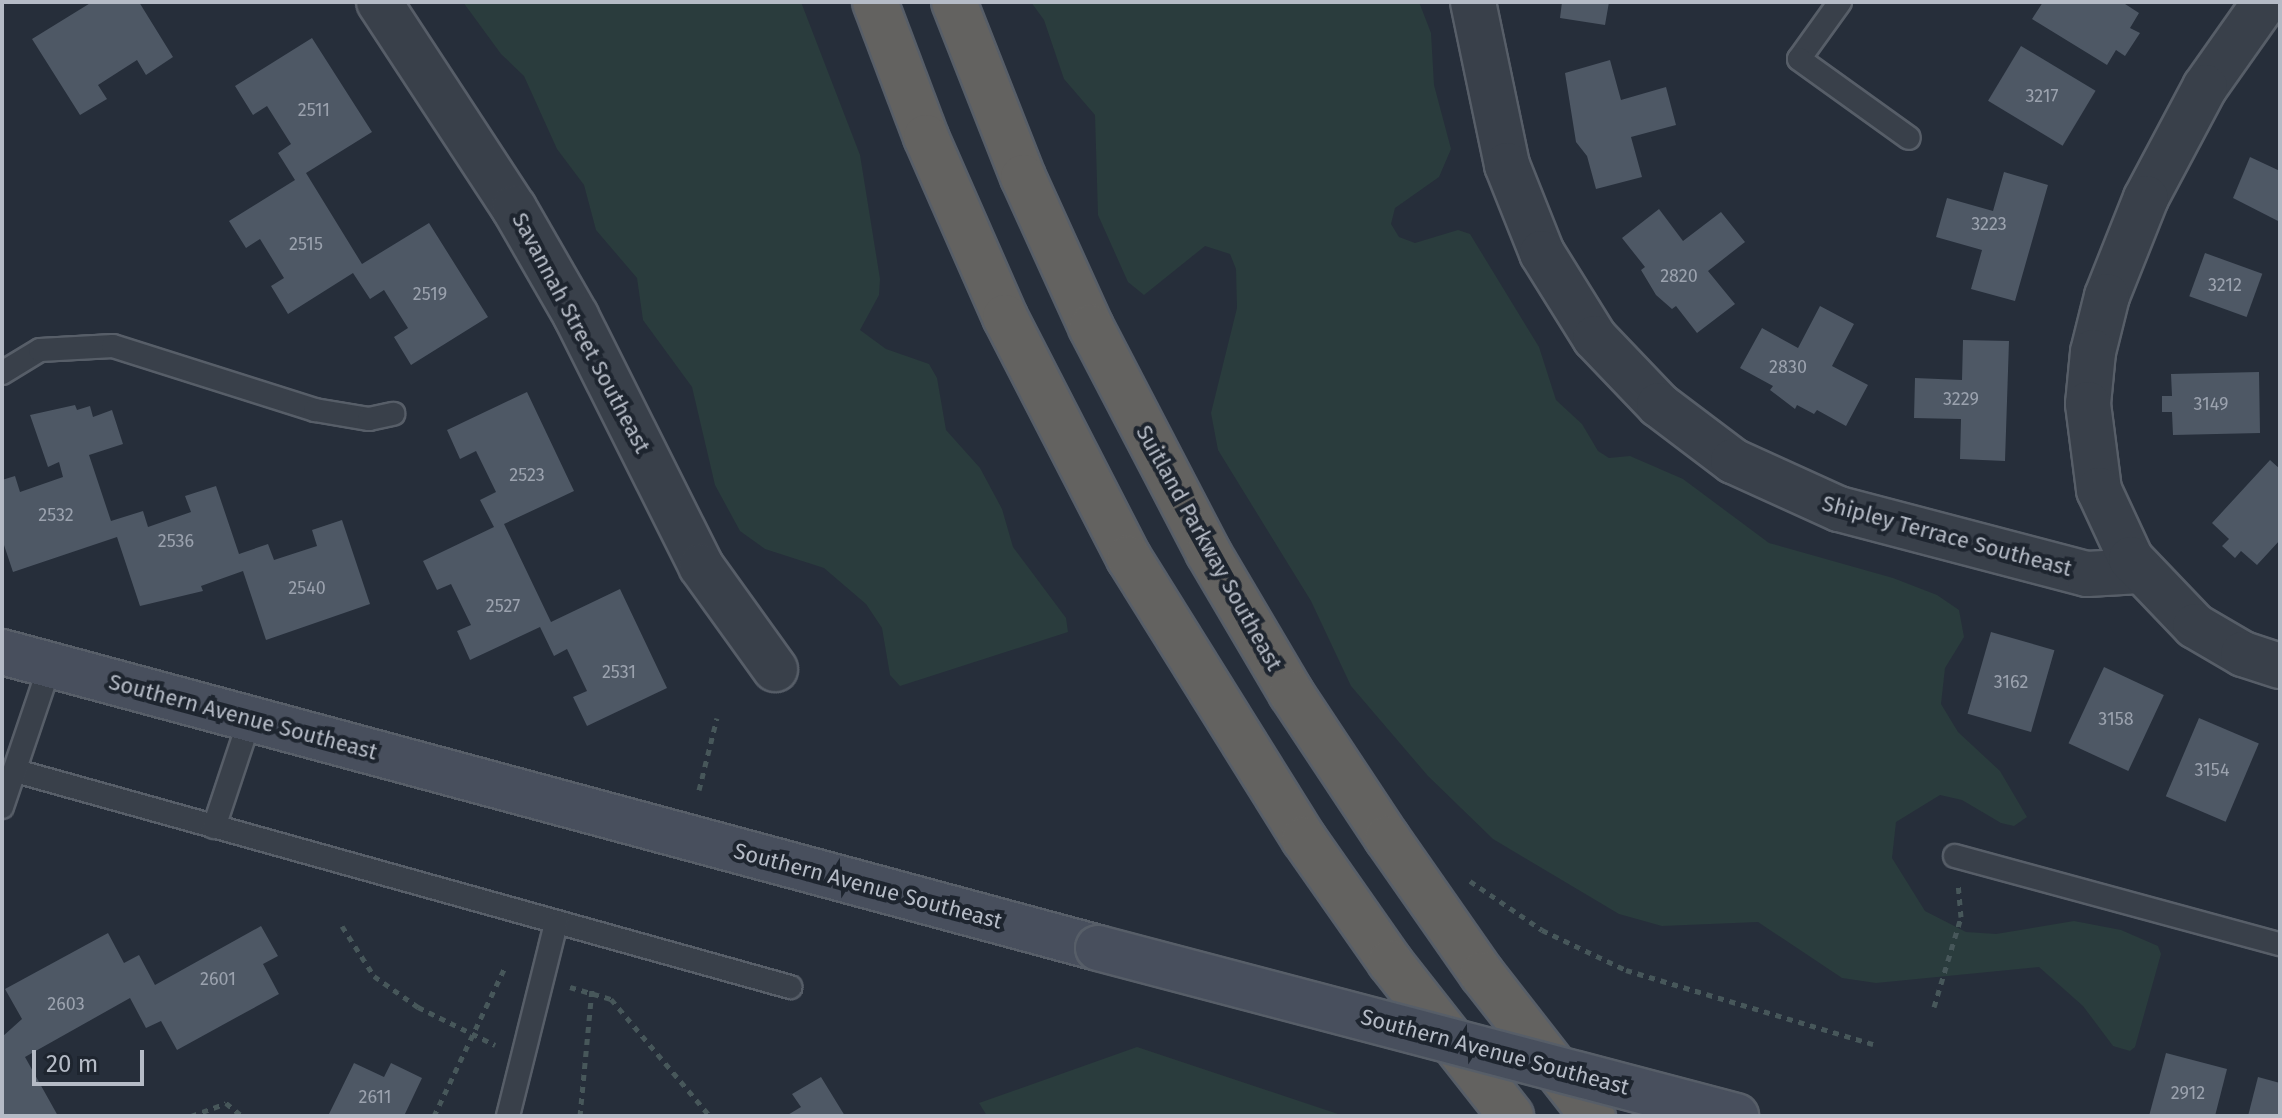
<!DOCTYPE html>
<style>
body{margin:0}
#map{position:relative;width:2282px;height:1118px;overflow:hidden;background:#262e3a;font-family:"Fira Sans",sans-serif}
div>[style]{position:absolute}
.green>*{inset:0;background:#2a3c3d}
.building>*{inset:0;background:#4e5865;transform-origin:0 0}
.path>*{height:5px;margin-top:-2.5px;transform-origin:0;background:repeating-linear-gradient(90deg,#47575a 0 6px,transparent 0 12px)}
.roads{filter:drop-shadow(2px 0 #575e68) drop-shadow(-2px 0 #575e68) drop-shadow(0 2px #575e68) drop-shadow(0 -2px #575e68)}
.service>*{height:22px;margin:-11px;padding:0 11px;transform-origin:11px;border-radius:11px;background:#39404a}
.minor>*{height:44px;margin:-22px;padding:0 22px;transform-origin:22px;border-radius:22px;background:#39404a}
.secondary>*{height:44px;margin:-22px;padding:0 22px;transform-origin:22px;border-radius:22px;background:#484f5d}
.trunk>*{height:44px;margin:-22px;padding:0 22px;transform-origin:22px;border-radius:22px;background:#636260}
.bridges{filter:drop-shadow(2px 0 #575e68) drop-shadow(-2px 0 #575e68) drop-shadow(0 2px #575e68) drop-shadow(0 -2px #575e68)}
.secondary-bridge>*{height:44px;margin:-22px;padding:0 22px;transform-origin:22px;border-radius:22px;background:#484f5d}
span{translate:-50% -50%;white-space:nowrap;text-align:center;line-height:1.15;-webkit-text-stroke:8px #1e252f;paint-order:stroke}
.number-label{font-size:18px;color:#9ba2ae}
.number-label span{-webkit-text-stroke-width:0}
.street-label{font-size:22px;color:#b5bbc6}
.frame{position:absolute;inset:0;border:4px solid #b5bbc6;pointer-events:none}
.scale{position:absolute;left:32px;top:1050px;width:112px;height:36px;box-sizing:border-box;border:4px solid #b5bbc6;border-top:0;padding-left:10px;font-size:24px;line-height:28px;white-space:nowrap;color:#b5bbc6;-webkit-text-stroke:6px #1e252f;paint-order:stroke}
</style>
<div id="map">
<div class="green">
<i style="clip-path:polygon(463px 2px,801px 2px,860px 155px,880px 279px,879px 295px,860px 330px,886px 349px,929px 364px,937px 378px,946px 430px,980px 468px,1002px 509px,1013px 547px,1066px 618px,1068px 632px,900px 686px,890px 675px,882px 628px,866px 604px,824px 568px,765px 549px,740px 531px,715px 485px,692px 387px,643px 320px,637px 278px,596px 230px,584px 185px,557px 149px,524px 76px,501px 54px)"></i>
<i style="clip-path:polygon(1031px 2px,1419px 2px,1431px 33px,1434px 85px,1451px 149px,1439px 177px,1395px 208px,1391px 224px,1399px 237px,1415px 243px,1458px 230px,1470px 234px,1539px 347px,1556px 400px,1582px 424px,1598px 451px,1609px 458px,1630px 456px,1683px 479px,1769px 543px,1893px 578px,1937px 595px,1959px 610px,1964px 637px,1945px 668px,1941px 704px,1958px 732px,2000px 771px,2027px 817px,2014px 826px,2001px 823px,1962px 800px,1940px 795px,1896px 822px,1892px 858px,1925px 911px,1966px 932px,1996px 934px,2074px 921px,2121px 930px,2158px 946px,2161px 954px,2135px 1047px,2130px 1051px,2113px 1046px,2083px 1006px,2039px 967px,1876px 983px,1842px 978px,1758px 922px,1662px 926px,1619px 914px,1493px 839px,1428px 776px,1351px 686px,1311px 601px,1218px 450px,1211px 413px,1237px 308px,1236px 269px,1230px 254px,1205px 246px,1144px 295px,1128px 282px,1098px 215px,1095px 115px,1064px 79px,1044px 20px)"></i>
<i style="clip-path:polygon(1137px 1047px,1344px 1116px,987px 1116px,979px 1103px)"></i>
</div>
<div class="building">
<i style="clip-path:polygon(92px 2px,139px 2px,173px 57px,146px 75px,137px 60px,98px 85px,107px 99px,80px 115px,32px 39px)"></i>
<i style="clip-path:polygon(1562px 2px,1609px 2px,1605px 25px,1560px 18px)"></i>
<i style="clip-path:polygon(2043px 2px,2122px 2px,2139px 13px,2130px 28px,2140px 33px,2125px 56px,2116px 50px,2107px 65px,2032px 19px)"></i>
<i style="clip-path:polygon(312px 38px,372px 132px,306px 173px,362px 264px,429px 223px,488px 317px,411px 365px,394px 337px,408px 328px,384px 290px,370px 299px,353px 273px,288px 314px,271px 286px,284px 278px,260px 239px,246px 248px,229px 221px,295px 180px,278px 153px,291px 144px,267px 106px,253px 115px,235px 86px)"></i>
<i style="left:2021px;top:46px;width:87px;height:64px;rotate:31deg"></i>
<i style="clip-path:polygon(1610px 60px,1621px 100px,1666px 87px,1676px 125px,1631px 137px,1642px 177px,1596px 189px,1587px 156px,1576px 142px,1565px 73px)"></i>
<i style="clip-path:polygon(2250px 157px,2280px 171px,2280px 222px,2233px 198px)"></i>
<i style="clip-path:polygon(2004px 172px,2048px 185px,2015px 301px,1971px 289px,1982px 250px,1936px 237px,1947px 198px,1993px 211px)"></i>
<i style="clip-path:polygon(1659px 209px,1683px 241px,1721px 212px,1745px 242px,1708px 271px,1735px 304px,1697px 333px,1676px 306px,1672px 309px,1656px 295px,1641px 270px,1645px 267px,1622px 238px)"></i>
<i style="left:2205px;top:253px;width:61px;height:46px;rotate:20deg"></i>
<i style="clip-path:polygon(1820px 306px,1854px 324px,1832px 366px,1868px 385px,1846px 426px,1817px 410px,1814px 414px,1797px 405px,1795px 409px,1770px 390px,1773px 386px,1740px 368px,1762px 328px,1798px 348px)"></i>
<i style="clip-path:polygon(1963px 340px,2009px 341px,2005px 461px,1960px 459px,1961px 419px,1914px 418px,1915px 378px,1962px 380px)"></i>
<i style="clip-path:polygon(2259px 372px,2260px 433px,2173px 435px,2172px 412px,2162px 412px,2162px 396px,2172px 396px,2171px 374px)"></i>
<i style="clip-path:polygon(527px 392px,574px 491px,504px 524px,551px 622px,620px 589px,667px 688px,587px 726px,573px 697px,587px 691px,567px 649px,554px 656px,540px 627px,470px 660px,457px 631px,471px 625px,451px 584px,437px 590px,423px 561px,494px 527px,480px 500px,496px 492px,476px 451px,460px 459px,447px 430px)"></i>
<i style="clip-path:polygon(75px 405px,77px 410px,90px 406px,93px 417px,112px 410px,123px 444px,89px 455px,111px 521px,143px 511px,148px 527px,191px 512px,185px 496px,216px 486px,239px 554px,268px 544px,274px 560px,317px 546px,312px 530px,342px 520px,370px 604px,266px 640px,243px 571px,201px 586px,203px 591px,140px 606px,117px 537px,13px 572px,2px 539px,2px 480px,15px 476px,20px 492px,63px 477px,59px 462px,48px 467px,30px 415px)"></i>
<i style="clip-path:polygon(2270px 460px,2280px 469px,2280px 540px,2257px 565px,2241px 551px,2235px 558px,2222px 546px,2229px 539px,2212px 523px)"></i>
<i style="left:1991px;top:632px;width:66px;height:85px;rotate:16deg"></i>
<i style="left:2104px;top:667px;width:66px;height:84px;rotate:25deg"></i>
<i style="left:2199px;top:718px;width:65px;height:85px;rotate:23deg"></i>
<i style="clip-path:polygon(261px 926px,278px 956px,263px 964px,279px 994px,177px 1050px,161px 1021px,146px 1028px,130px 998px,25px 1057px,58px 1116px,2px 1116px,2px 1037px,22px 1019px,5px 989px,108px 933px,124px 963px,139px 955px,155px 985px)"></i>
<i style="clip-path:polygon(2166px 1053px,2227px 1069px,2215px 1116px,2149px 1116px)"></i>
<i style="clip-path:polygon(354px 1063px,384px 1077px,391px 1063px,422px 1078px,404px 1116px,328px 1116px)"></i>
<i style="clip-path:polygon(821px 1077px,845px 1116px,786px 1116px,801px 1107px,792px 1094px)"></i>
<i style="clip-path:polygon(2258px 1077px,2280px 1083px,2280px 1116px,2248px 1116px)"></i>
</div>
<div class="path">
<i style="left:699px;top:790px;width:74px;rotate:-76deg"></i>
<i style="left:1470px;top:881px;width:87px;rotate:34.2deg"></i>
<i style="left:1542px;top:930px;width:93px;rotate:25.5deg"></i>
<i style="left:1626px;top:970px;width:258px;rotate:16.7deg"></i>
<i style="left:342px;top:926px;width:59px;rotate:57.4deg"></i>
<i style="left:374px;top:976px;width:54px;rotate:35.2deg"></i>
<i style="left:418px;top:1007px;width:86px;rotate:26.3deg"></i>
<i style="left:570px;top:987px;width:43px;rotate:16.3deg"></i>
<i style="left:611px;top:999px;width:153px;rotate:49.8deg"></i>
<i style="left:1934px;top:1007px;width:94px;rotate:-73.3deg"></i>
<i style="left:1961px;top:917px;width:32px;rotate:-95deg"></i>
<i style="left:191px;top:1116px;width:37px;rotate:-20deg"></i>
<i style="left:226px;top:1103px;width:21px;rotate:39deg"></i>
<i style="left:434px;top:1116px;width:165px;rotate:-64.5deg"></i>
<i style="left:580px;top:1116px;width:127px;rotate:-84.6deg"></i>
</div>
<div class="roads">
<div class="service">
<i style="left:1840px;top:2px;width:70px;rotate:125.7deg"></i>
<i style="left:1799px;top:59px;width:135px;rotate:35.7deg"></i>
<i style="left:2px;top:373px;width:44px;rotate:-31.2deg"></i>
<i style="left:40px;top:350px;width:73px;rotate:-3.1deg"></i>
<i style="left:113px;top:346px;width:212px;rotate:17.6deg"></i>
<i style="left:315px;top:410px;width:55px;rotate:9.5deg"></i>
<i style="left:369px;top:419px;width:25px;rotate:-12deg"></i>
<i style="left:16px;top:771px;width:804px;rotate:15.59deg"></i>
<i style="left:2px;top:807px;width:150px;rotate:-71.3deg"></i>
<i style="left:214px;top:827px;width:114px;rotate:-71.6deg"></i>
<i style="left:1955px;top:856px;width:337px;rotate:15.2deg"></i>
<i style="left:508px;top:1116px;width:199px;rotate:-76deg"></i>
</div>
<div class="minor">
<i style="left:379px;top:2px;width:246px;rotate:56.8deg"></i>
<i style="left:514px;top:208px;width:125px;rotate:60.1deg"></i>
<i style="left:576px;top:316px;width:280px;rotate:63.4deg"></i>
<i style="left:701px;top:566px;width:127px;rotate:54.3deg"></i>
<i style="left:1473px;top:2px;width:167px;rotate:78.2deg"></i>
<i style="left:1507px;top:165px;width:95px;rotate:68.3deg"></i>
<i style="left:1542px;top:253px;width:100px;rotate:58.1deg"></i>
<i style="left:1595px;top:338px;width:93px;rotate:46.3deg"></i>
<i style="left:1659px;top:405px;width:93px;rotate:37.1deg"></i>
<i style="left:1733px;top:461px;width:116px;rotate:24.4deg"></i>
<i style="left:1839px;top:509px;width:256px;rotate:14.7deg"></i>
<i style="left:2087px;top:574px;width:53px;rotate:-3.2deg"></i>
<i style="left:2265px;top:2px;width:104px;rotate:125.2deg"></i>
<i style="left:2205px;top:87px;width:126px;rotate:118deg"></i>
<i style="left:2146px;top:198px;width:105px;rotate:111.7deg"></i>
<i style="left:2107px;top:296px;width:58px;rotate:104deg"></i>
<i style="left:2093px;top:352px;width:52px;rotate:95.5deg"></i>
<i style="left:2088px;top:404px;width:87px;rotate:82.7deg"></i>
<i style="left:2099px;top:490px;width:76px;rotate:65.1deg"></i>
<i style="left:2131px;top:559px;width:93px;rotate:46.3deg"></i>
<i style="left:2195px;top:626px;width:56px;rotate:30.3deg"></i>
<i style="left:2243px;top:654px;width:39px;rotate:18deg"></i>
</div>
<div class="secondary">
<i style="left:2px;top:652px;width:1135px;rotate:15.11deg"></i>
</div>
<div class="trunk">
<i style="left:875px;top:2px;width:144px;rotate:69.3deg"></i>
<i style="left:926px;top:137px;width:197px;rotate:66.3deg"></i>
<i style="left:1005px;top:317px;width:271px;rotate:62.8deg"></i>
<i style="left:1129px;top:558px;width:331px;rotate:58.1deg"></i>
<i style="left:1304px;top:839px;width:150px;rotate:55deg"></i>
<i style="left:1390px;top:962px;width:196px;rotate:51.8deg"></i>
<i style="left:954px;top:2px;width:188px;rotate:68.5deg"></i>
<i style="left:1023px;top:177px;width:165px;rotate:65.6deg"></i>
<i style="left:1091px;top:327px;width:254px;rotate:62.5deg"></i>
<i style="left:1208px;top:552px;width:164px;rotate:59.5deg"></i>
<i style="left:1291px;top:693px;width:174px;rotate:56.5deg"></i>
<i style="left:1387px;top:838px;width:166px;rotate:55.1deg"></i>
<i style="left:1482px;top:974px;width:180px;rotate:52deg"></i>
</div>
</div>
<div class="bridges">
<div class="secondary-bridge">
<i style="left:1098px;top:948px;width:660px;rotate:14.75deg"></i>
</div>
</div>
<div class="number-label">
<span style="left:2042px;top:96px">3217</span>
<span style="left:314px;top:110px">2511</span>
<span style="left:1989px;top:224px">3223</span>
<span style="left:306px;top:244px">2515</span>
<span style="left:1679px;top:276px">2820</span>
<span style="left:2225px;top:285px">3212</span>
<span style="left:430px;top:294px">2519</span>
<span style="left:1788px;top:367px">2830</span>
<span style="left:1961px;top:399px">3229</span>
<span style="left:2211px;top:404px">3149</span>
<span style="left:527px;top:475px">2523</span>
<span style="left:56px;top:515px">2532</span>
<span style="left:176px;top:541px">2536</span>
<span style="left:307px;top:588px">2540</span>
<span style="left:503px;top:606px">2527</span>
<span style="left:619px;top:672px">2531</span>
<span style="left:2011px;top:682px">3162</span>
<span style="left:2116px;top:719px">3158</span>
<span style="left:2212px;top:770px">3154</span>
<span style="left:218px;top:979px">2601</span>
<span style="left:66px;top:1004px">2603</span>
<span style="left:2188px;top:1093px">2912</span>
<span style="left:375px;top:1097px">2611</span>
</div>
<div class="street-label">
<span style="left:581px;top:333px;rotate:62deg">Savannah Street Southeast</span>
<span style="left:1947px;top:536px;rotate:15deg">Shipley Terrace Southeast</span>
<span style="left:1209px;top:548px;rotate:61deg">Suitland Parkway Southeast</span>
<span style="left:243px;top:717px;rotate:15deg">Southern Avenue Southeast</span>
<span style="left:868px;top:886px;rotate:15deg">Southern Avenue Southeast</span>
<span style="left:1495px;top:1052px;rotate:15deg">Southern Avenue Southeast</span>
</div>
<div class="frame"></div>
<div class="scale">20 m</div>
</div>
